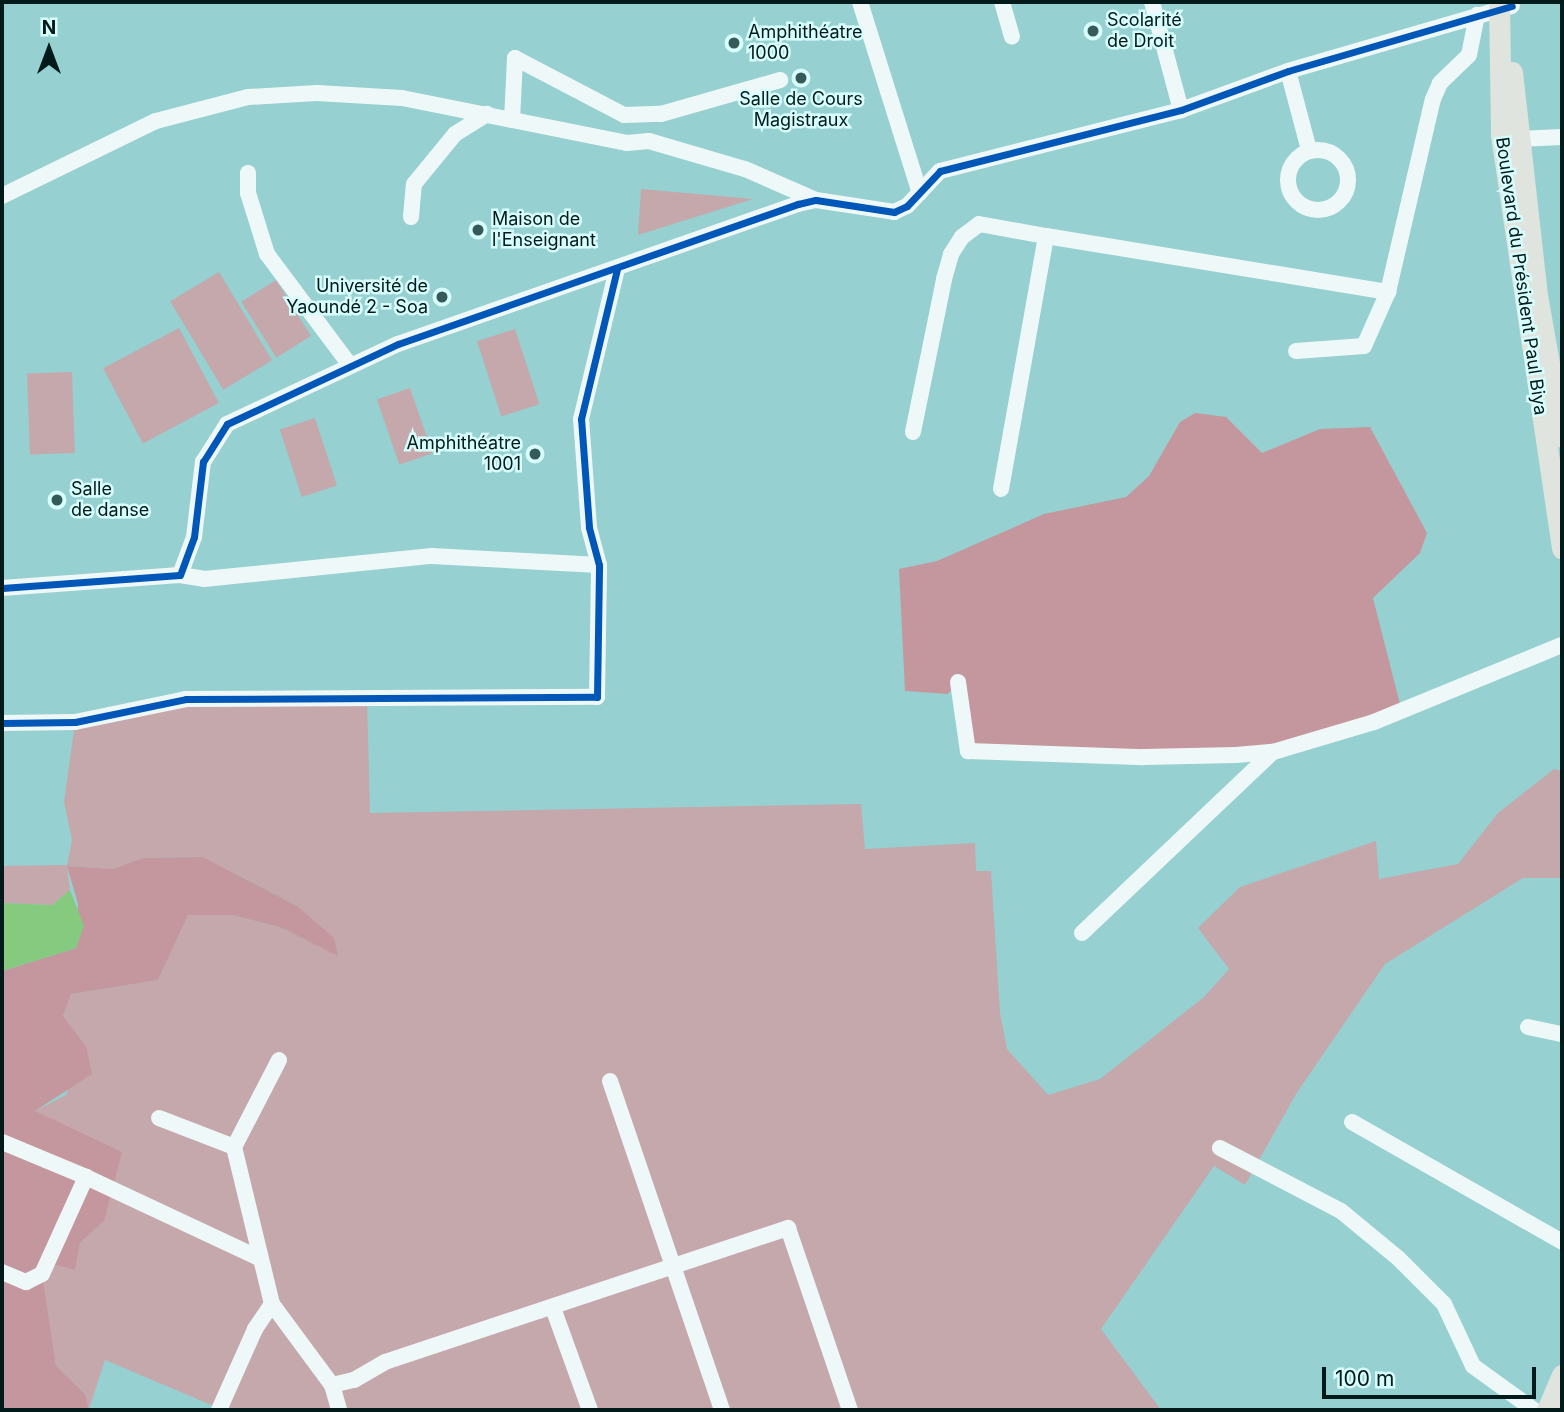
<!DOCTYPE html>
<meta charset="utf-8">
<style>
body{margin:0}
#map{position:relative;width:1564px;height:1412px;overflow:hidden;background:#96d0d0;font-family:Inter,sans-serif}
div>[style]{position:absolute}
.green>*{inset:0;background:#c5a8ac;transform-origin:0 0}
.forest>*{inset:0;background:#c3979d}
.water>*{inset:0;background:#86ca80}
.minor>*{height:16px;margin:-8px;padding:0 8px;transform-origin:8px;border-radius:8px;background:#eff8f8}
.minor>.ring{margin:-8px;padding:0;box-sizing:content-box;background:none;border:16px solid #eff8f8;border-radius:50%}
.major>*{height:21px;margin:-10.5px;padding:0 10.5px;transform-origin:10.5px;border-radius:10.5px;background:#dfe4de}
.cycleway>*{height:7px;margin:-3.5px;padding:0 3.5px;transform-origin:3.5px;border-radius:3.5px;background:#0057b8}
.dots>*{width:19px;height:19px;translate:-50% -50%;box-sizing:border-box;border:4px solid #d7fdfd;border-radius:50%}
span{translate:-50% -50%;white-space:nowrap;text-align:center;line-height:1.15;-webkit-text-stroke:5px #d7fdfd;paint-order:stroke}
.poi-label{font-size:18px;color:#031a1a}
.left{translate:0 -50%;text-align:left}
.right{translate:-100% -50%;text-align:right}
.street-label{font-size:18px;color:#031a1a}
.frame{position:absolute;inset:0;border:4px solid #031a1a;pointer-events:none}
.north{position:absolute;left:14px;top:14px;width:70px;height:70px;-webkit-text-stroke:5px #d7fdfd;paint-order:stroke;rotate:0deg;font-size:19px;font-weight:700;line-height:28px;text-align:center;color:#031a1a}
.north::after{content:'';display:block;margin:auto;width:24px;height:32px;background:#031a1a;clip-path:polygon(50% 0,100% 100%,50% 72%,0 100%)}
.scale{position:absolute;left:1322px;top:1367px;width:214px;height:32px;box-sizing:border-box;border:4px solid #031a1a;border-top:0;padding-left:9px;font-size:21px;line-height:24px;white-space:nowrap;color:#031a1a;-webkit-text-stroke:5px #d7fdfd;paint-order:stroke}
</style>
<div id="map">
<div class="green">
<i style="clip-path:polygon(641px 189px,753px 199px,638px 235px)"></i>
<i style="left:219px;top:272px;width:103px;height:57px;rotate:59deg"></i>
<i style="left:276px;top:280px;width:66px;height:41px;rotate:58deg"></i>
<i style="left:179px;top:328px;width:85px;height:86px;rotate:62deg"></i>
<i style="left:515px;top:329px;width:79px;height:40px;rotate:72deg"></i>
<i style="left:72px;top:372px;width:81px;height:45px;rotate:88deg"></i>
<i style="left:410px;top:388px;width:69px;height:35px;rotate:71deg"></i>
<i style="left:315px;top:418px;width:71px;height:37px;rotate:72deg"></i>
<i style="clip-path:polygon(367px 697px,370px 813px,861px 804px,865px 849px,975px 843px,976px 871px,991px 871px,1000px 1013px,1007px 1049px,1048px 1095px,1100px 1079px,1204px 997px,1229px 969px,1198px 928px,1240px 887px,1376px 841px,1379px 879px,1458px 864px,1498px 813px,1554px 769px,1562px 771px,1562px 878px,1523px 878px,1385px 964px,1296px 1094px,1245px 1185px,1214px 1166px,1101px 1329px,1161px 1410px,223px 1410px,105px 1360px,89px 1409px,85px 1394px,56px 1366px,39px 1260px,75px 1269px,80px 1243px,104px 1221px,35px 1111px,66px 1095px,86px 1046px,63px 1016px,71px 994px,158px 980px,188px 915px,233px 915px,282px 928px,337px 955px,297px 906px,203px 857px,143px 858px,112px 869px,67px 866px,70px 890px,52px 905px,2px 903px,2px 866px,67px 865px,72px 840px,64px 802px,75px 722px,121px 709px)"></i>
</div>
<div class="forest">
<i style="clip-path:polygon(1195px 413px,1226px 417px,1262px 453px,1320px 429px,1370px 427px,1427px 533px,1420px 553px,1373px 598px,1402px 712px,1282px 750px,968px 751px,957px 683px,948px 694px,905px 691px,899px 569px,937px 561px,1044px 514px,1126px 497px,1149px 476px,1180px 422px)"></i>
<i style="clip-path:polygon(203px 857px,297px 906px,334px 938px,338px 956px,282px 928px,233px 915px,188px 915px,158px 980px,71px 994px,63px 1016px,86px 1046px,92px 1074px,35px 1111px,122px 1152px,104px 1221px,80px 1243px,75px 1270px,40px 1261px,56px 1366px,85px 1394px,89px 1409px,2px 1410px,2px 971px,76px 948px,78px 904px,67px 866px,112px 869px,143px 858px)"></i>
</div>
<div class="water">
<i style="clip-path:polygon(70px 890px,84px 926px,76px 948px,2px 971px,2px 903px,52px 905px)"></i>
</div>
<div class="minor">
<i style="left:860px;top:2px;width:200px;rotate:72.6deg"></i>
<i style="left:1002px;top:2px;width:36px;rotate:74deg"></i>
<i style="left:1152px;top:2px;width:112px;rotate:75deg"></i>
<i style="left:1288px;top:71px;width:82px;rotate:75.1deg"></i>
<i style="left:512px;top:120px;width:62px;rotate:-87.2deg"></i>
<i style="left:515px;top:58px;width:123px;rotate:27.6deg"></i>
<i style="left:624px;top:115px;width:37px;rotate:-2deg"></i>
<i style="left:661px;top:114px;width:124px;rotate:-15.9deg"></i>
<i style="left:1518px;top:139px;width:44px;rotate:-2.6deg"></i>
<i class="ring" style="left:1288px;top:150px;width:44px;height:44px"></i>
<i style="left:248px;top:173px;width:20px;rotate:90deg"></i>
<i style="left:248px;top:193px;width:64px;rotate:72.7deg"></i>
<i style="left:267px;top:254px;width:137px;rotate:53.3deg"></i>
<i style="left:2px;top:196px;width:171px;rotate:-26deg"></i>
<i style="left:156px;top:121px;width:95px;rotate:-14.6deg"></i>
<i style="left:248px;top:97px;width:69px;rotate:-3.3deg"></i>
<i style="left:317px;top:93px;width:85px;rotate:3.4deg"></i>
<i style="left:402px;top:98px;width:229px;rotate:11.3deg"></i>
<i style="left:627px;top:143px;width:22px;rotate:-5deg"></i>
<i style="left:649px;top:141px;width:100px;rotate:16.3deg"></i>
<i style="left:745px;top:169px;width:77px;rotate:23.6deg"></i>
<i style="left:411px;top:217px;width:33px;rotate:-85deg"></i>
<i style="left:414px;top:184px;width:65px;rotate:-50.6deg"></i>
<i style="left:455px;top:134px;width:38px;rotate:-32deg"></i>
<i style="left:1296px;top:351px;width:68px;rotate:-4.2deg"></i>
<i style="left:1364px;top:346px;width:59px;rotate:-66deg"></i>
<i style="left:913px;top:432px;width:156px;rotate:-78.5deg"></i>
<i style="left:944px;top:279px;width:26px;rotate:-74deg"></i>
<i style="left:951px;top:254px;width:20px;rotate:-57deg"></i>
<i style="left:962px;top:237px;width:21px;rotate:-37deg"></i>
<i style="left:979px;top:224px;width:68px;rotate:10.2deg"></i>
<i style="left:1001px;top:489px;width:257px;rotate:-79.9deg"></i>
<i style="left:1046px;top:236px;width:347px;rotate:9.3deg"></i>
<i style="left:1388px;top:292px;width:198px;rotate:-76.9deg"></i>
<i style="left:1433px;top:99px;width:17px;rotate:-66deg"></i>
<i style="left:1440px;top:83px;width:40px;rotate:-44deg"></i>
<i style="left:1469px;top:55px;width:41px;rotate:-78.7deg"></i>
<i style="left:180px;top:575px;width:24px;rotate:9deg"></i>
<i style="left:204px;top:579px;width:229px;rotate:-5.8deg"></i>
<i style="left:432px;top:556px;width:167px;rotate:3.1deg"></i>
<i style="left:2px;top:588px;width:178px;rotate:-4.2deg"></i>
<i style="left:180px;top:575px;width:40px;rotate:-69.8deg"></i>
<i style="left:194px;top:537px;width:76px;rotate:-83.2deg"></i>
<i style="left:203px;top:462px;width:45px;rotate:-57.7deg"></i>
<i style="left:227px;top:424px;width:189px;rotate:-25.1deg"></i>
<i style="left:398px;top:344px;width:424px;rotate:-19.3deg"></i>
<i style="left:798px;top:204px;width:18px;rotate:-13deg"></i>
<i style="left:816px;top:200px;width:79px;rotate:8.7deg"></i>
<i style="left:894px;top:212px;width:14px;rotate:-25deg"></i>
<i style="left:907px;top:206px;width:48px;rotate:-46.7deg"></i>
<i style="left:940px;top:171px;width:249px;rotate:-14.2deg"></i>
<i style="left:1181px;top:110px;width:114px;rotate:-20deg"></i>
<i style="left:1288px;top:71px;width:233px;rotate:-16.2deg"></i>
<i style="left:958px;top:682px;width:70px;rotate:81.8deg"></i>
<i style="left:968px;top:751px;width:176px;rotate:2deg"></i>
<i style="left:1144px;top:757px;width:92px;rotate:-1.2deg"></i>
<i style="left:1236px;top:755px;width:37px;rotate:-5deg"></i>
<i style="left:1273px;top:752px;width:105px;rotate:-16.5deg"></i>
<i style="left:1374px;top:722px;width:203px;rotate:-22.3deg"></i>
<i style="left:2px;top:723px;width:73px;rotate:-0.8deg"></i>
<i style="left:75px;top:722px;width:113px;rotate:-11.7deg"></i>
<i style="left:186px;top:699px;width:411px;rotate:-0.3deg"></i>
<i style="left:597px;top:697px;width:132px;rotate:-89.1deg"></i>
<i style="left:599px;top:565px;width:39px;rotate:-105deg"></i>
<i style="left:589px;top:527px;width:108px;rotate:-94.2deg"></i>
<i style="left:581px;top:419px;width:154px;rotate:-76.5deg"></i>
<i style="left:1082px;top:933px;width:263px;rotate:-43.5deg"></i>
<i style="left:1528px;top:1027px;width:35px;rotate:12deg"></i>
<i style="left:279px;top:1060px;width:98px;rotate:117.3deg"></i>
<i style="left:234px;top:1147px;width:162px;rotate:76.4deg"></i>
<i style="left:272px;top:1304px;width:101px;rotate:53.5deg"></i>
<i style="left:332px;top:1385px;width:26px;rotate:74deg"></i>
<i style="left:610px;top:1081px;width:348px;rotate:71.2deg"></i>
<i style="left:159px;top:1118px;width:80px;rotate:21.1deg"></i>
<i style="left:1352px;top:1122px;width:242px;rotate:29.7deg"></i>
<i style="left:2px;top:1142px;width:91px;rotate:22.6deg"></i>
<i style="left:86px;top:1177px;width:191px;rotate:25.1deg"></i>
<i style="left:1220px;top:1148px;width:136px;rotate:27.5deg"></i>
<i style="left:1341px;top:1211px;width:74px;rotate:39.5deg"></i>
<i style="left:1398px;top:1258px;width:65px;rotate:45deg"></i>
<i style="left:1444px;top:1304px;width:68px;rotate:64.9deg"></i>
<i style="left:1473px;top:1366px;width:75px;rotate:35.8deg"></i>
<i style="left:2px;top:1272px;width:26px;rotate:23deg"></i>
<i style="left:26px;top:1282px;width:18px;rotate:-27deg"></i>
<i style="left:42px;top:1274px;width:107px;rotate:-65.6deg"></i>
<i style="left:553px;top:1308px;width:109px;rotate:70.1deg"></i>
<i style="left:332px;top:1385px;width:23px;rotate:-13deg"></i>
<i style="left:354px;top:1380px;width:36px;rotate:-30deg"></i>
<i style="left:385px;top:1362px;width:425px;rotate:-18.4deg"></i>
<i style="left:788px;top:1228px;width:192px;rotate:71.2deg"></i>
<i style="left:219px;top:1410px;width:89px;rotate:-66deg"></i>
<i style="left:255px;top:1329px;width:30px;rotate:-56deg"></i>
</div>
<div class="major">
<i style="left:1499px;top:2px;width:133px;rotate:89.1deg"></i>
<i style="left:1501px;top:135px;width:418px;rotate:81.6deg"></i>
<i style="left:1512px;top:72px;width:224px;rotate:83.6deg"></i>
<i style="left:1537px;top:295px;width:144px;rotate:80deg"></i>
<i style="left:1547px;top:1410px;width:38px;rotate:-67deg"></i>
</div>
<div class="cycleway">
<i style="left:2px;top:588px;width:178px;rotate:-4.2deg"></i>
<i style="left:180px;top:575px;width:40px;rotate:-69.8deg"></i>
<i style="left:194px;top:537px;width:76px;rotate:-83.2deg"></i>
<i style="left:203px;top:462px;width:45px;rotate:-57.7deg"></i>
<i style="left:227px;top:424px;width:189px;rotate:-25.1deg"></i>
<i style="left:398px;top:344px;width:424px;rotate:-19.3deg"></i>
<i style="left:798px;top:204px;width:18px;rotate:-13deg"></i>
<i style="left:816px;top:200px;width:79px;rotate:8.7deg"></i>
<i style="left:894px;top:212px;width:14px;rotate:-25deg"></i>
<i style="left:907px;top:206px;width:48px;rotate:-46.7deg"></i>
<i style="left:940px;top:171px;width:249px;rotate:-14.2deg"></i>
<i style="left:1181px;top:110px;width:114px;rotate:-20deg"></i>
<i style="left:1288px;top:71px;width:233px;rotate:-16.2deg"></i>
<i style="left:2px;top:723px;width:73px;rotate:-0.8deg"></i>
<i style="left:75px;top:722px;width:113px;rotate:-11.7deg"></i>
<i style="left:186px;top:699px;width:411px;rotate:-0.3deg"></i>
<i style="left:597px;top:697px;width:132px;rotate:-89.1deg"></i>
<i style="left:599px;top:565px;width:39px;rotate:-105deg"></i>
<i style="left:589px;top:527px;width:108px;rotate:-94.2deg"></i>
<i style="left:581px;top:419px;width:154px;rotate:-76.5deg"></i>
</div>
<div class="dots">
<i style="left:1093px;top:31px;background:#365a5a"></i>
<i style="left:734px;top:43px;background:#365a5a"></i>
<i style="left:801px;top:78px;background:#365a5a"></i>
<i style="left:478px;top:230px;background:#365a5a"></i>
<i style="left:442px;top:297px;background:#365a5a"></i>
<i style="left:535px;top:454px;background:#365a5a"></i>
<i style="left:57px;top:500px;background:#365a5a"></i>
</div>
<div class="poi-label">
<span class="left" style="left:1107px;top:31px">Scolarité<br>de Droit</span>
<span class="left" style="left:748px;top:43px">Amphithéatre<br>1000</span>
<span style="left:801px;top:110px">Salle de Cours<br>Magistraux</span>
<span class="left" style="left:492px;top:230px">Maison de<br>l'Enseignant</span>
<span class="right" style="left:428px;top:297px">Université de<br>Yaoundé 2 - Soa</span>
<span class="right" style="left:521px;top:454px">Amphithéatre<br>1001</span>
<span class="left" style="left:71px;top:500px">Salle<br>de danse</span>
</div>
<div class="street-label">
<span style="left:1521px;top:276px;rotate:82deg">Boulevard du Président Paul Biya</span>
</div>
<div class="frame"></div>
<div class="north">N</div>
<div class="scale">100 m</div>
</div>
